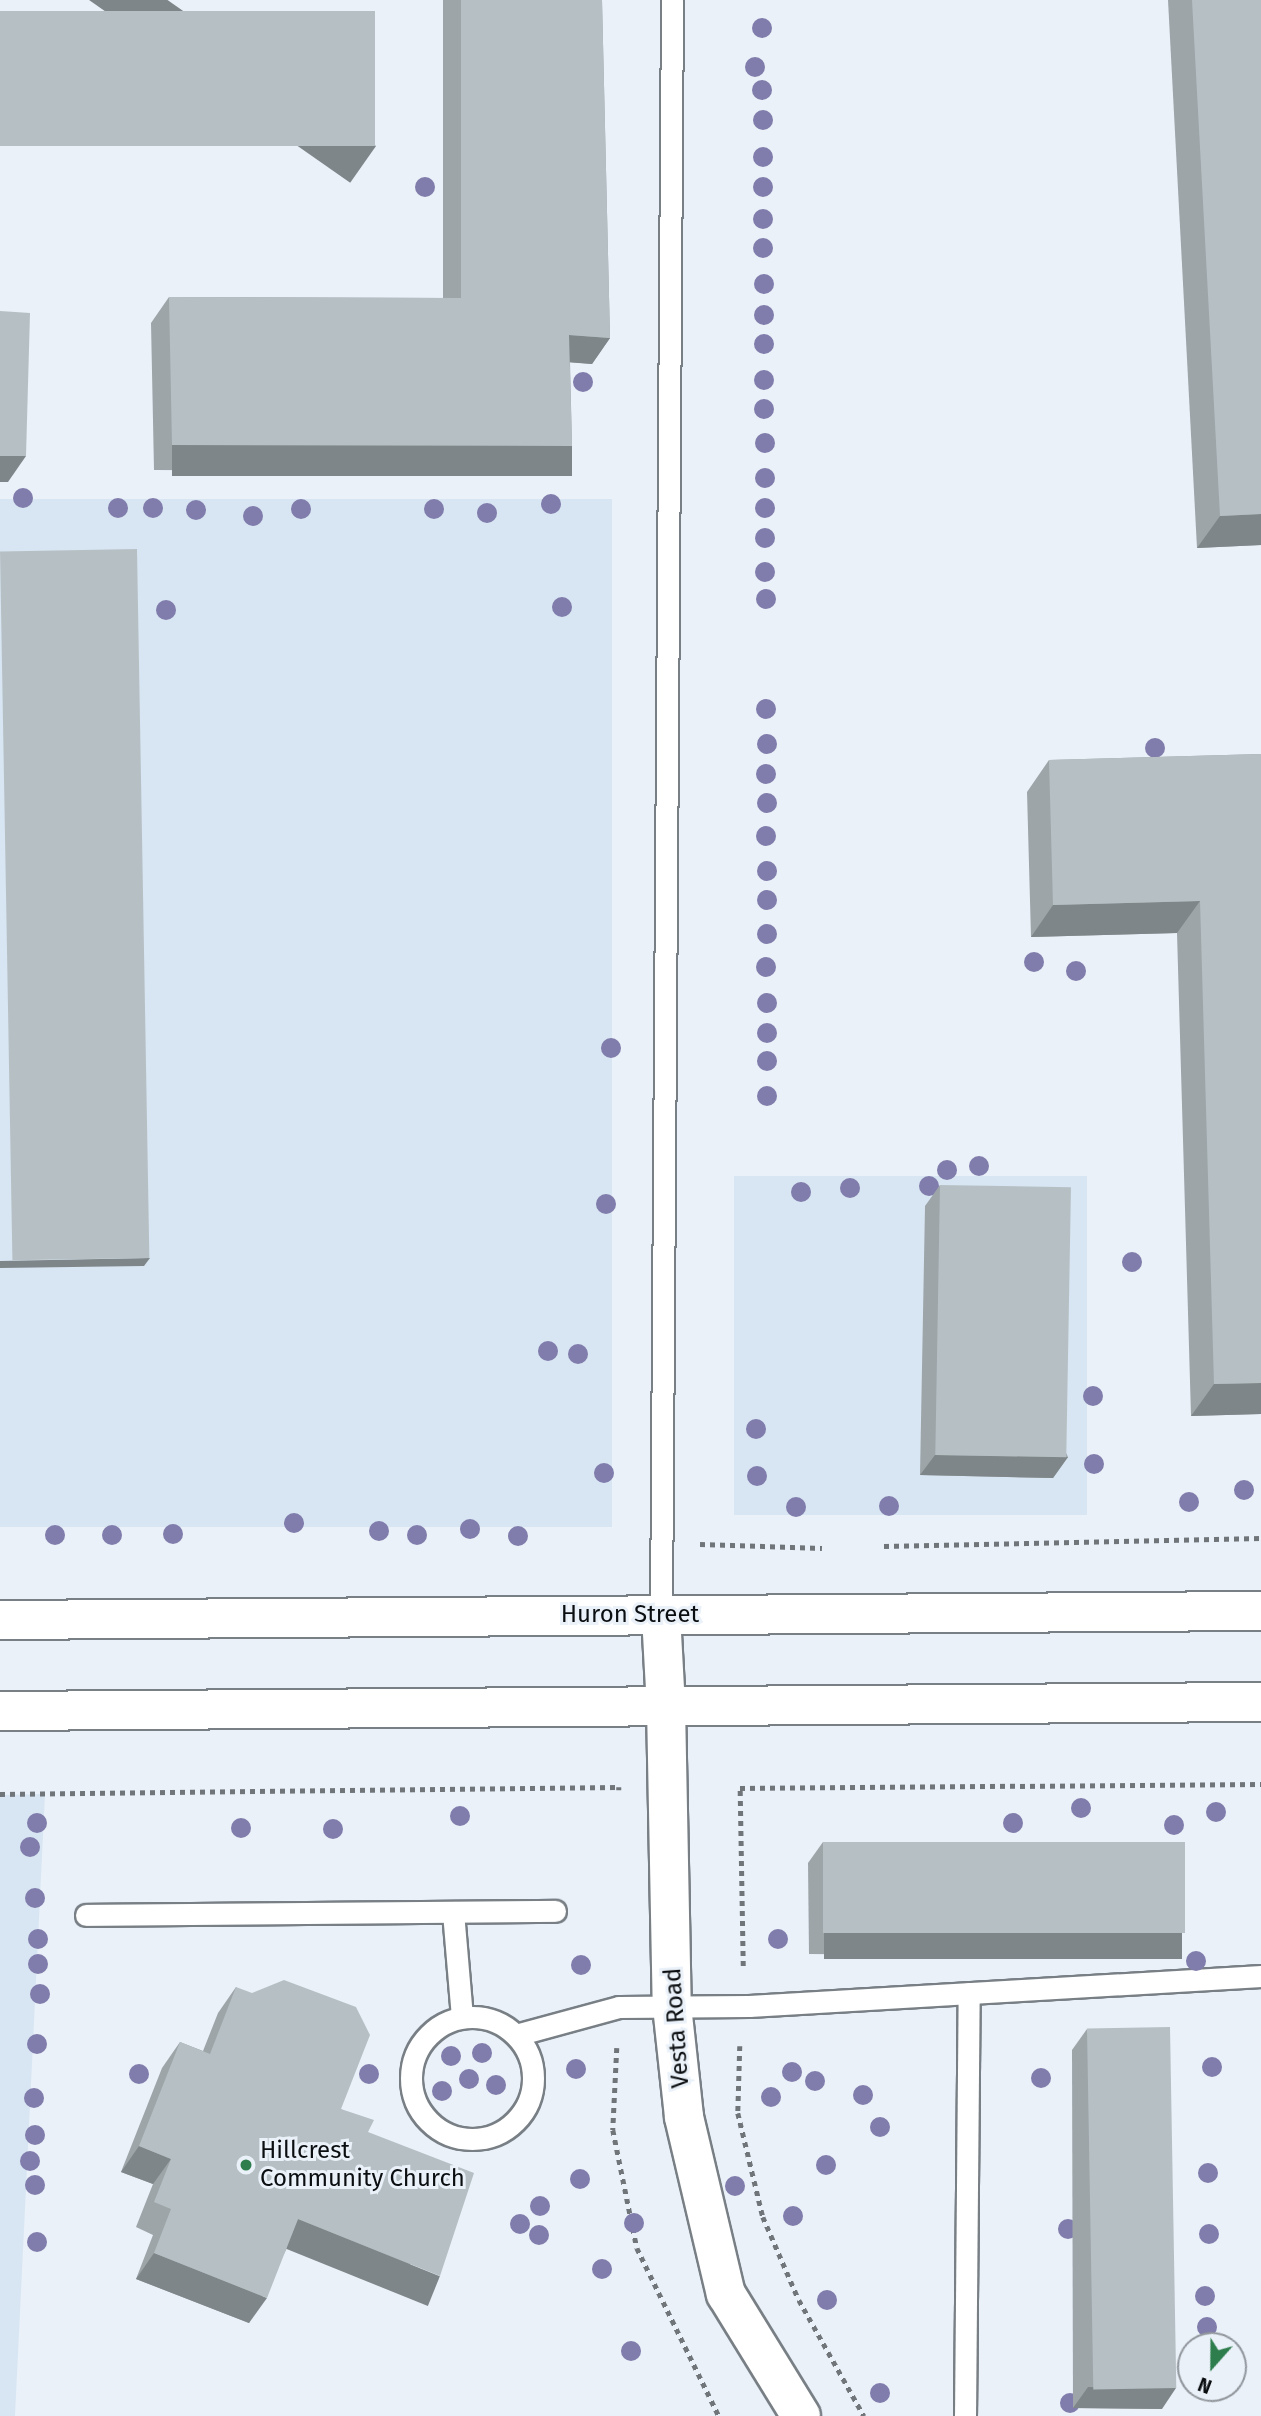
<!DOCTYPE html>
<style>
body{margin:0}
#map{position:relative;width:1261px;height:2416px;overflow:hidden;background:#eaf1f9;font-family:"Fira Sans",sans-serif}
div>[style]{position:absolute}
.built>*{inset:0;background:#d8e6f3;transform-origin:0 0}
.path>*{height:4.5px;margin-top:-2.25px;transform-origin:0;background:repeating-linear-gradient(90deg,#70757a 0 5px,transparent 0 10px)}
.roads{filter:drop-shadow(2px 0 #787f85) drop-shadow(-2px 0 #787f85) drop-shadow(0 2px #787f85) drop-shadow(0 -2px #787f85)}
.service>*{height:21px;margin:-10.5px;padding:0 10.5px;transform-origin:10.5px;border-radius:10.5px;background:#fff}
.service>.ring{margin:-10.5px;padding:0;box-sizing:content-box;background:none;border:21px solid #fff;border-radius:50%}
.minor>*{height:38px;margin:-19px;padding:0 19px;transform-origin:19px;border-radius:19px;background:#fff}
.secondary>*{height:38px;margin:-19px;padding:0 19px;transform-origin:19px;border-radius:19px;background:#fff}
.trees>*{width:20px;height:20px;margin:-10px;border-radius:50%;background:#807cab}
.wall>*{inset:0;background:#9da5a9}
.shaded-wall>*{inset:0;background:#7f8689;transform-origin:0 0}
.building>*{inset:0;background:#b6c0c4;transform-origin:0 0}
.dots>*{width:19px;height:19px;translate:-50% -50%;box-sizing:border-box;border:4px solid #eaf1f9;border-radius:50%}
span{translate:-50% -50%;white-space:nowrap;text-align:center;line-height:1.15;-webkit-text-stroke:6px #eaf1f9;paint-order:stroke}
.street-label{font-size:24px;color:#0b0e10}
.poi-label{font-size:24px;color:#0b0e10}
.left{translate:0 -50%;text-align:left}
.north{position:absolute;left:1177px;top:2332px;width:70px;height:70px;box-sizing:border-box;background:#eaf1f9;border:2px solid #91969c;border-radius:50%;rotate:201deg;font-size:19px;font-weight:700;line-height:28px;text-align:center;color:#0b0e10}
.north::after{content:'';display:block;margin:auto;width:24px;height:32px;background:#2e7d4d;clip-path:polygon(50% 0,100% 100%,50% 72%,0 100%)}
</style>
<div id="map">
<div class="built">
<i style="left:0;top:499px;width:612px;height:1028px"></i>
<i style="left:734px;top:1176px;width:353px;height:339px"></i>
<i style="clip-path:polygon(45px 1794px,15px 2416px,0 2416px,0 1795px)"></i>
</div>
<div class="path">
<i style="left:700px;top:1544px;width:122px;rotate:1.9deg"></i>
<i style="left:884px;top:1546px;width:377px;rotate:-1.2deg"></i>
<i style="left:0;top:1794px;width:619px;rotate:-0.65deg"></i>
<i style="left:619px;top:1787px;width:3px;rotate:90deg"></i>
<i style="left:743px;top:1966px;width:178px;rotate:-91deg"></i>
<i style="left:740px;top:1788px;width:521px;rotate:-0.44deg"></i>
<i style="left:740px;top:2046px;width:67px;rotate:91.7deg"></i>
<i style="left:738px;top:2113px;width:107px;rotate:76.5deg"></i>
<i style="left:763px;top:2217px;width:90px;rotate:66.6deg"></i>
<i style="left:799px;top:2300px;width:133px;rotate:60.7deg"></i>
<i style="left:617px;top:2048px;width:82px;rotate:92.8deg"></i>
<i style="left:613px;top:2130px;width:120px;rotate:78.5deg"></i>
<i style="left:637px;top:2248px;width:187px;rotate:64deg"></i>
</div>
<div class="roads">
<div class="service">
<i style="left:661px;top:1615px;width:1615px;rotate:-89.61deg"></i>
<i style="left:453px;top:1912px;width:105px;rotate:85.1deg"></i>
<i style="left:86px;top:1915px;width:469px;rotate:-0.5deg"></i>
<i class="ring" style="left:411px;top:2017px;width:101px;height:101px"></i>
<i style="left:516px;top:2035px;width:107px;rotate:-15.2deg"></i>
<i style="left:619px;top:2007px;width:130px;rotate:-0.4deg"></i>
<i style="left:749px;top:2006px;width:513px;rotate:-3.35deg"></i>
<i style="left:965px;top:2416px;width:423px;rotate:-89.5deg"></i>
</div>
<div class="minor">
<i style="left:661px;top:1615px;width:91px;rotate:86.9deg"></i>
<i style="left:666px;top:1706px;width:300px;rotate:88.9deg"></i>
<i style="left:672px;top:2006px;width:112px;rotate:83.8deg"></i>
<i style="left:684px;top:2117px;width:182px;rotate:76.7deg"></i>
<i style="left:726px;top:2294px;width:143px;rotate:58.4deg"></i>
</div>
<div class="secondary">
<i style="left:0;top:1620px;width:1261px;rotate:-0.41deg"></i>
<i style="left:0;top:1711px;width:1261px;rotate:-0.41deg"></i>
</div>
</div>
<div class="trees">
<i style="left:762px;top:28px"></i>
<i style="left:755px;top:67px"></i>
<i style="left:762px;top:90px"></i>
<i style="left:763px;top:120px"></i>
<i style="left:763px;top:157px"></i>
<i style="left:425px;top:187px"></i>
<i style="left:763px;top:187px"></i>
<i style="left:763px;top:219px"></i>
<i style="left:763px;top:248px"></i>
<i style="left:764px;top:284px"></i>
<i style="left:764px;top:315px"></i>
<i style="left:764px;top:344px"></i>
<i style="left:764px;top:380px"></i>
<i style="left:583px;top:382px"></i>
<i style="left:764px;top:409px"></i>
<i style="left:765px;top:443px"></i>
<i style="left:765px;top:478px"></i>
<i style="left:23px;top:498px"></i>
<i style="left:551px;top:504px"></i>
<i style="left:118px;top:508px"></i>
<i style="left:153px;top:508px"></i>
<i style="left:765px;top:508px"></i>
<i style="left:301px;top:509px"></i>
<i style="left:434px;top:509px"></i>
<i style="left:196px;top:510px"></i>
<i style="left:487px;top:513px"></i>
<i style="left:253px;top:516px"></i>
<i style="left:765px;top:538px"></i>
<i style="left:765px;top:572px"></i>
<i style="left:766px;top:599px"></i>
<i style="left:562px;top:607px"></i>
<i style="left:166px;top:610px"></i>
<i style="left:766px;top:709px"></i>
<i style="left:767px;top:744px"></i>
<i style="left:1155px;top:748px"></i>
<i style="left:766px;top:774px"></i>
<i style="left:767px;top:803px"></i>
<i style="left:766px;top:836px"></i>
<i style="left:767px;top:871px"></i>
<i style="left:767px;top:900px"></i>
<i style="left:767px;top:934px"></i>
<i style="left:1034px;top:962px"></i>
<i style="left:766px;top:967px"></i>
<i style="left:1076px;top:971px"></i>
<i style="left:767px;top:1003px"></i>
<i style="left:767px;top:1033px"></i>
<i style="left:611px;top:1048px"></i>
<i style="left:767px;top:1061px"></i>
<i style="left:767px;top:1096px"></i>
<i style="left:979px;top:1166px"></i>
<i style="left:947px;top:1170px"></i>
<i style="left:929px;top:1186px"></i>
<i style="left:850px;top:1188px"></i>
<i style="left:801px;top:1192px"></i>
<i style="left:606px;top:1204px"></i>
<i style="left:1132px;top:1262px"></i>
<i style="left:548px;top:1351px"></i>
<i style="left:578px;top:1354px"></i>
<i style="left:1093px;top:1396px"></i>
<i style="left:756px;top:1429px"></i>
<i style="left:1094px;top:1464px"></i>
<i style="left:604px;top:1473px"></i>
<i style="left:757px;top:1476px"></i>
<i style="left:1244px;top:1490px"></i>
<i style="left:1189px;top:1502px"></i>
<i style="left:889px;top:1506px"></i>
<i style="left:796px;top:1507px"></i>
<i style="left:294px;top:1523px"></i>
<i style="left:470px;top:1529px"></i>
<i style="left:379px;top:1531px"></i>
<i style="left:173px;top:1534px"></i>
<i style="left:55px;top:1535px"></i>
<i style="left:112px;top:1535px"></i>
<i style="left:417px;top:1535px"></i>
<i style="left:518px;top:1536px"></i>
<i style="left:1081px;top:1808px"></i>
<i style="left:1216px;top:1812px"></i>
<i style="left:460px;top:1816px"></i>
<i style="left:37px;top:1823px"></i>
<i style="left:1013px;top:1823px"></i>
<i style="left:1174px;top:1825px"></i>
<i style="left:241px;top:1828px"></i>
<i style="left:333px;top:1829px"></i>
<i style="left:30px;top:1847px"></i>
<i style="left:35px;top:1898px"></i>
<i style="left:38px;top:1939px"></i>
<i style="left:778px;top:1939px"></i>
<i style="left:1196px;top:1961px"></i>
<i style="left:38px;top:1964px"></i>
<i style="left:581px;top:1965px"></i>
<i style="left:40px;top:1994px"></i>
<i style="left:37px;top:2044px"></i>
<i style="left:482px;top:2053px"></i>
<i style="left:451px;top:2056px"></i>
<i style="left:1212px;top:2067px"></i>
<i style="left:576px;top:2069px"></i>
<i style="left:792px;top:2072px"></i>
<i style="left:139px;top:2074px"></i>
<i style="left:369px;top:2074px"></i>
<i style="left:1041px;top:2078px"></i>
<i style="left:469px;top:2079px"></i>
<i style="left:815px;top:2081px"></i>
<i style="left:496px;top:2085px"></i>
<i style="left:442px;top:2091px"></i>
<i style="left:863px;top:2095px"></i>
<i style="left:771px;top:2097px"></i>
<i style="left:34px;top:2098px"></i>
<i style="left:880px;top:2127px"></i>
<i style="left:35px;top:2135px"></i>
<i style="left:30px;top:2161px"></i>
<i style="left:826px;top:2165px"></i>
<i style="left:1208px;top:2173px"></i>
<i style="left:580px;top:2179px"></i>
<i style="left:35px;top:2185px"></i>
<i style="left:735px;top:2186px"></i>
<i style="left:540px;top:2206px"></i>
<i style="left:793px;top:2216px"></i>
<i style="left:634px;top:2223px"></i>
<i style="left:520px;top:2224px"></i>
<i style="left:1068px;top:2229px"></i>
<i style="left:1209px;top:2234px"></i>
<i style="left:539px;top:2235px"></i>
<i style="left:37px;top:2242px"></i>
<i style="left:602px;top:2269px"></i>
<i style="left:1205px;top:2296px"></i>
<i style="left:827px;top:2300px"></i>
<i style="left:1207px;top:2327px"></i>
<i style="left:631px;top:2351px"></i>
<i style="left:880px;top:2393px"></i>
<i style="left:1070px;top:2403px"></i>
</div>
<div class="wall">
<i style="clip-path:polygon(443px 0,602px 0,610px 338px,592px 364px,570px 362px,572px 446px,554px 472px,154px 470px,151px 323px,169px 297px,443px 298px)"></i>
<i style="clip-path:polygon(1168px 0,1261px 0,1261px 545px,1197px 548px)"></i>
<i style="clip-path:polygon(1261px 754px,1261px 1414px,1191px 1416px,1177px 933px,1031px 937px,1027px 792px,1049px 760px)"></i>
<i style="clip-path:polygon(940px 1185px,1068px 1457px,1053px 1478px,920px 1475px,925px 1206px)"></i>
<i style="clip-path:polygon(823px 1842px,1182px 1936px,1168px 1957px,809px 1954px,808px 1863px)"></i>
<i style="clip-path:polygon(236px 1987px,341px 2109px,368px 2132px,422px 2301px,287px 2248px,249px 2323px,136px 2279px,153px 2235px,136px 2227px,153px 2184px,121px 2172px,162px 2068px,180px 2042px,203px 2051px,218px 2013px)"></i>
<i style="clip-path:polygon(1087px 2029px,1162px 2409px,1073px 2408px,1072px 2050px)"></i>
</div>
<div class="shaded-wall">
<i style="left:376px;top:146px;width:45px;height:376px;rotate:125deg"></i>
<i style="clip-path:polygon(569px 335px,610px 338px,592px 364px,551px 361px)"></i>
<i style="left:172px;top:445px;width:400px;height:31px"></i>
<i style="clip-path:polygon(0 456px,26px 456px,8px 482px,0 482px)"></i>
<i style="clip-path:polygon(1261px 514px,1261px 545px,1197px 548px,1220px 516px)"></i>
<i style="clip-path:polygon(1200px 901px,1177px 933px,1031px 937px,1053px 905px)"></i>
<i style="clip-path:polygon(150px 1258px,144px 1266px,0 1268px,0 1261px)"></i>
<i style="clip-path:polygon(1261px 1383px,1261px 1414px,1191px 1416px,1214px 1384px)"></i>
<i style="clip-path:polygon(935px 1455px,1068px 1457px,1053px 1478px,920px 1475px)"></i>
<i style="left:824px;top:1933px;width:358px;height:26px"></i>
<i style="clip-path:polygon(139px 2146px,171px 2159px,153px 2184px,121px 2172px)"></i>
<i style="left:298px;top:2219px;width:153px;height:32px;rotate:22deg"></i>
<i style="clip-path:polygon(154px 2253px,267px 2298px,249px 2323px,136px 2279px)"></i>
<i style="clip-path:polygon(1088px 2387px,1176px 2388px,1162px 2409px,1073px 2408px)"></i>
</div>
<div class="building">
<i style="clip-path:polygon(461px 0,602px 0,610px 338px,569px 335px,572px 446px,172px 445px,169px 297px,461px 298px)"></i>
<i style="clip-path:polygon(1192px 0,1261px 0,1261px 514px,1220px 516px)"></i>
<i style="left:375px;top:11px;width:135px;height:375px;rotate:90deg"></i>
<i style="clip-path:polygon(0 311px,30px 313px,26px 456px,0 456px)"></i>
<i style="left:137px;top:549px;width:709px;height:137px;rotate:89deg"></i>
<i style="clip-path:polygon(1261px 754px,1261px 1383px,1214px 1384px,1200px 901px,1053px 905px,1049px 760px)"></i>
<i style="left:940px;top:1185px;width:131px;height:270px;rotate:1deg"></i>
<i style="left:823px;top:1842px;width:362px;height:91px"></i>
<i style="clip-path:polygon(284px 1980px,356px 2007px,370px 2035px,341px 2109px,374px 2120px,368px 2132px,474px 2173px,440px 2276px,298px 2219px,267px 2298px,154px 2253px,171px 2209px,154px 2202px,171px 2159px,139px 2146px,180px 2042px,210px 2054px,236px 1987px,252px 1993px)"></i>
<i style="left:1170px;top:2027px;width:361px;height:83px;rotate:89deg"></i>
</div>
<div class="dots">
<i style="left:246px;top:2165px;background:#2e7d4d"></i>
</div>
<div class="street-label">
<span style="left:630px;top:1615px">Huron Street</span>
<span style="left:677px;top:2028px;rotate:-94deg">Vesta Road</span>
</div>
<div class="poi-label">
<span class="left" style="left:260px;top:2165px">Hillcrest<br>Community Church</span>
</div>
<div class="north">N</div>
</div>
